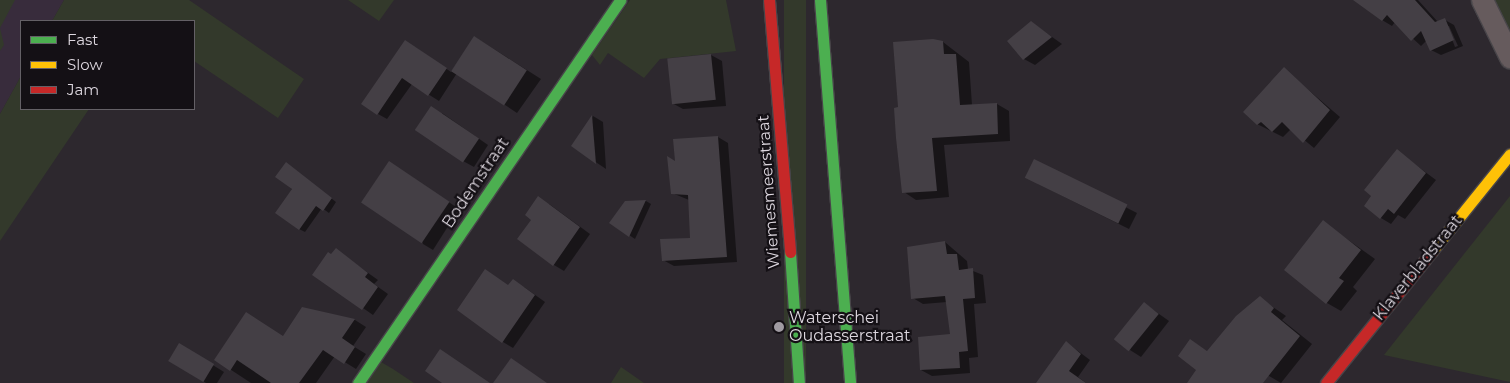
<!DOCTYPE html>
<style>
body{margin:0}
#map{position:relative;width:1510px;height:383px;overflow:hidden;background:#2d282e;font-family:Montserrat,sans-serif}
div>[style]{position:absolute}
.built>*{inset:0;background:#382c3c}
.green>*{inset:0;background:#33392b;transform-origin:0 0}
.shadow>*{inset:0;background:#0007}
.building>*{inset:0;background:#443f45;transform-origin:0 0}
.roads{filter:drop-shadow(1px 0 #484549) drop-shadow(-1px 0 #484549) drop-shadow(0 1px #484549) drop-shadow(0 -1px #484549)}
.street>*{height:21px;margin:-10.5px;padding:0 10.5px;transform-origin:10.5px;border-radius:10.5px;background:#665b5d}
.fast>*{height:11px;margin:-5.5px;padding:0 5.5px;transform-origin:5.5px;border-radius:5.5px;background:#4caf50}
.slow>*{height:11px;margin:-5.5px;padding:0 5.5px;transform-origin:5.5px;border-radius:5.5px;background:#ffc107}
.jam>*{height:11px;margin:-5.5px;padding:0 5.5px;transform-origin:5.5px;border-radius:5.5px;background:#c62828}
.dots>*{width:14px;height:14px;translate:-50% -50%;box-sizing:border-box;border:2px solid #141015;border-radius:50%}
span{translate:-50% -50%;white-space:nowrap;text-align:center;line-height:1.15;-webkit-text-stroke:4.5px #141015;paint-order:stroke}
.street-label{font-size:16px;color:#ddd7df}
.poi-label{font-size:16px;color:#ddd7df}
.left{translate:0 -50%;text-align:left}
.legend{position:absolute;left:20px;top:20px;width:175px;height:90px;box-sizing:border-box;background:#141015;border:1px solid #646066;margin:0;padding:6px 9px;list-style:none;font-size:15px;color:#ddd7df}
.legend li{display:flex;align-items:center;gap:10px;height:25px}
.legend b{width:25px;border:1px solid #646066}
</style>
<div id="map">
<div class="built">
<i style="clip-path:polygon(0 0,64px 0,52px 21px,21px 21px,21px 76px,0 114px)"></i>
</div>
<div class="green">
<i style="clip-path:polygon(0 0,15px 0,0 28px,4px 45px,0 51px)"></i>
<i style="clip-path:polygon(64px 0,189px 0,304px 79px,278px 118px,194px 61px,194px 21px,52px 21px)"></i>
<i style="clip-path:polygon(348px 0,394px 0,379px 21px)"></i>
<i style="clip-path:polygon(630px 0,726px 0,736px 51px,660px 59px,644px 78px,608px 53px,600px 65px,592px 55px)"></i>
<i style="left:784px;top:0;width:22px;height:384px"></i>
<i style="clip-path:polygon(1495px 0,1510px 0,1510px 31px)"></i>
<i style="clip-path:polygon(21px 76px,21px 109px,89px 109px,0 241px,0 114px)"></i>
<i style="clip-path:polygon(1510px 196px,1510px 382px,1384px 355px)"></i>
<i style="clip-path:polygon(381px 362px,393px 369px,414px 383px,367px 383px)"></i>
<i style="clip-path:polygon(621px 367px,644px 383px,611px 383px)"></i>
</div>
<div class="shadow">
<i style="clip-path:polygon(evenodd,1372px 0,1418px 0,1438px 22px,1445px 20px,1454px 25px,1463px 46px,1441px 55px,1431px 50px,1427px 40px,1421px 46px,1395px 22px,1392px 26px,1382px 20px,1372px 0,1447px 26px,1449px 26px,1458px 46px,1455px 47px,1447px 26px)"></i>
<i style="clip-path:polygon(1031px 22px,1062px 44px,1035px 65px,1024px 59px)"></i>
<i style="clip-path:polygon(475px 37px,541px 79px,517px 113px,457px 73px,439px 101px,412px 84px,387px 119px,378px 114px,415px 47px,451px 72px)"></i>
<i style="clip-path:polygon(943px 42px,969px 62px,972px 105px,997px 104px,1009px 111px,1010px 141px,944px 145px,949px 197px,916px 200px,904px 192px,900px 108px)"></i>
<i style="clip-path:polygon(711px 55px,722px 61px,726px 106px,683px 109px,672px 103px)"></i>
<i style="clip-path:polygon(1284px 69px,1340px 117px,1314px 148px,1291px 129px,1283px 137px,1257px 124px)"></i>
<i style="clip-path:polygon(442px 113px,488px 145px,474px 167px,463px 161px)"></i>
<i style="clip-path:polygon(593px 116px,603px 122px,606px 169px,572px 146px)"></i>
<i style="clip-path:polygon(718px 137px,728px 143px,737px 262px,674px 266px,663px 260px,692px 239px,689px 200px,672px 193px)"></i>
<i style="clip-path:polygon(1397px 151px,1436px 180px,1405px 219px,1398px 215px,1391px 224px,1381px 218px,1373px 196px)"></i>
<i style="clip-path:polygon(1035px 161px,1137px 213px,1129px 229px,1038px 184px)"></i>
<i style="clip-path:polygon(287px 164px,336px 202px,329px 213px,322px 208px,305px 232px,299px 229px)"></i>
<i style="clip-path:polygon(400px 169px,459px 209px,433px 250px,423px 244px)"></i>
<i style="clip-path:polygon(646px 201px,651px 204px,635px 239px,611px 223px,626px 202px)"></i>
<i style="clip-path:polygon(549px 204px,590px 234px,564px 271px,554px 265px)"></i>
<i style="clip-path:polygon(1323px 222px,1375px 259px,1353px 287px,1357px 291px,1341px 311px,1327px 303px)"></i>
<i style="clip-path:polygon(945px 242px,967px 261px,968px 269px,983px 275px,986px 303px,974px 304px,978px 357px,969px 358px,970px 373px,932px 376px,921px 370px,951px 335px,947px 302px,923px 304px,913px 298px)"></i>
<i style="clip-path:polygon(336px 250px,378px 280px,374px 284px,388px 294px,373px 315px,363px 308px,332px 255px)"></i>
<i style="clip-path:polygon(509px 286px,524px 287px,545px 302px,513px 348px,503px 342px)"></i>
<i style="clip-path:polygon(1260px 298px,1286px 316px,1282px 320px,1312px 344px,1281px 383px,1254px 367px,1244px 383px,1188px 383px,1198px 370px,1190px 340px,1208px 352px)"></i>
<i style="clip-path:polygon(1145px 304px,1169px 321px,1141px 357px,1130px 350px)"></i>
<i style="clip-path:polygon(303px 309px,355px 320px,366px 327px,353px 346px,366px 354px,356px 369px,335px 356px,316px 383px,251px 383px,216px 360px,284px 337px)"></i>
<i style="clip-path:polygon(1066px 342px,1090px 360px,1078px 377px,1086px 383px,1037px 383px)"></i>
<i style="clip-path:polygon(179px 344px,224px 372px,217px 383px,206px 383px,169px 360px)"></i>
</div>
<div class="building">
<i style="clip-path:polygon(1353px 0,1415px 0,1435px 22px,1445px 18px,1454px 40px,1430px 51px,1421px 31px,1411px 41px,1387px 15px,1382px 21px)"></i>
<i style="clip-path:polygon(1031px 21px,1052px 37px,1023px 60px,1007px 41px)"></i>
<i style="left:474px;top:36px;width:63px;height:42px;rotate:33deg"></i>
<i style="clip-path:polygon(933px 39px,943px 41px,944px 54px,956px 54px,960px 105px,997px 103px,998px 134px,932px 138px,937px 191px,902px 193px,896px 138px,894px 108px,898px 107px,893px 42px)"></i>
<i style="clip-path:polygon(405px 40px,447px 68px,428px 96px,402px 78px,377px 115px,361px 104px)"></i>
<i style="left:711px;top:54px;width:46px;height:44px;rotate:84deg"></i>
<i style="clip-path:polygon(1284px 67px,1330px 110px,1303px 143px,1282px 122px,1272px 132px,1261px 122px,1257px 125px,1243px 112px)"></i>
<i style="left:431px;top:106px;width:58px;height:29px;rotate:34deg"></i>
<i style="clip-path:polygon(592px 115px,596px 164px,571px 146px)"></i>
<i style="clip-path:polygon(718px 136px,727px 257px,662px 261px,660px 239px,690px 238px,688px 195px,671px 194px,667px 156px,675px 161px,673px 139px)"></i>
<i style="clip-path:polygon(1397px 149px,1426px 173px,1394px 214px,1388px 209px,1380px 219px,1364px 206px,1371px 196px,1364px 190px)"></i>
<i style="left:1034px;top:159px;width:104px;height:21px;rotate:26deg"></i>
<i style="left:389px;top:161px;width:73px;height:50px;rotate:34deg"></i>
<i style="clip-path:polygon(286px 162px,332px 198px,323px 211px,316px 206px,299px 230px,275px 213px,292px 189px,275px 177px)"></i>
<i style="clip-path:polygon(538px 196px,580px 227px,553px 266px,517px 239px,531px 220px,525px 215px)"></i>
<i style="clip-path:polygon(646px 200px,629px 237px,609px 223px,625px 201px)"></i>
<i style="clip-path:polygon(1323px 220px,1361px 250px,1339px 278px,1344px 281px,1326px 304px,1284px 270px)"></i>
<i style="clip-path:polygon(945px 241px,947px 254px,957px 254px,959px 270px,973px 268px,975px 298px,963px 299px,968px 351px,959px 352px,960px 368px,920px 370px,918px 337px,950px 334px,945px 296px,911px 299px,907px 247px)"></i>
<i style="clip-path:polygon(336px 248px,368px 273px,365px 277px,378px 287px,362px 310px,312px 275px,328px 252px,331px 254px)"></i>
<i style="clip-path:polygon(485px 269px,508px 285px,513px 279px,535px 295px,502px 343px,457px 310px)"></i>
<i style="clip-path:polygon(1260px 296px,1274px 308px,1271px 312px,1300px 336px,1263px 383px,1187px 383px,1196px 370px,1178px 356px,1190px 339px,1207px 351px,1236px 316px)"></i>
<i style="left:1144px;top:302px;width:19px;height:48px;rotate:39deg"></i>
<i style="clip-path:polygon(302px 307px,355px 319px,342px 338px,355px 347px,344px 364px,323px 350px,299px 383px,271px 383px,237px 360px,230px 371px,214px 360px,246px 312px,283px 336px)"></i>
<i style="clip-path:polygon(1066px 341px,1081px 354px,1069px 371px,1086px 383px,1036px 383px)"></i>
<i style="left:179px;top:343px;width:41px;height:21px;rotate:31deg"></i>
<i style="clip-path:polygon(440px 349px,490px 383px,442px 383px,425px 371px)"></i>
<i style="clip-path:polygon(511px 358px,547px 383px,493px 383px)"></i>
</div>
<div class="roads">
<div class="street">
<i style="left:1482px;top:0;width:64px;rotate:63.8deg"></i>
</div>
<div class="fast">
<i style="left:820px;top:0;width:384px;rotate:85.5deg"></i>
<i style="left:790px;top:252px;width:131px;rotate:86.1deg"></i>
<i style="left:358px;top:383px;width:464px;rotate:-55.6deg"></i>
</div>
<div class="slow">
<i style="left:1432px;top:251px;width:124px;rotate:-51.2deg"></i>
</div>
<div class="jam">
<i style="left:769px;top:0;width:253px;rotate:85.2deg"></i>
<i style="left:1326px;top:383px;width:169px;rotate:-51.2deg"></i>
</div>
</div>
<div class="dots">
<i style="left:779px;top:327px;background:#9f9aa1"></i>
</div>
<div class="street-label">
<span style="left:476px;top:183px;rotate:-56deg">Bodemstraat</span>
<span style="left:769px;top:192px;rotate:-94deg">Wiemesmeerstraat</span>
<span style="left:1418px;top:268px;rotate:-51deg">Klaverbladstraat</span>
</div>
<div class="poi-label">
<span class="left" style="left:789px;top:327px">Waterschei<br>Oudasserstraat</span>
</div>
<ul class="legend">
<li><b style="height:6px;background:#4caf50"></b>Fast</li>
<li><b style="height:6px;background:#ffc107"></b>Slow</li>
<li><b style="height:6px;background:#c62828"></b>Jam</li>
</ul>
</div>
